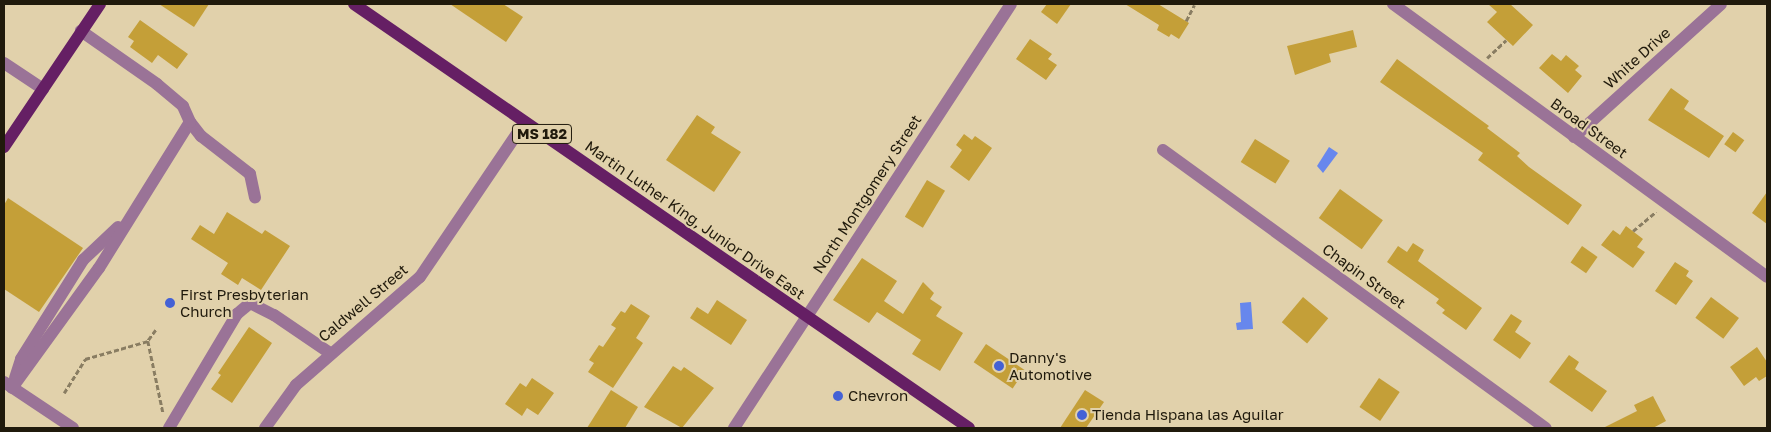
<!DOCTYPE html>
<style>
body{margin:0}
#map{position:relative;width:1771px;height:432px;overflow:hidden;background:#e1d1ab;font-family:"Golos Text",sans-serif}
div>[style]{position:absolute}
.water>*{inset:0;background:#6787ed}
.building>*{inset:0;background:#c49f38;transform-origin:0 0}
.path>*{height:2.5px;margin-top:-1.25px;transform-origin:0;background:repeating-linear-gradient(90deg,#897d62 0 5px,transparent 0 7.5px)}
.minor>*{height:12px;margin:-6px;padding:0 6px;transform-origin:6px;border-radius:6px;background:#9a7397}
.major>*{height:12px;margin:-6px;padding:0 6px;transform-origin:6px;border-radius:6px;background:#651f64}
.dots>*{width:14px;height:14px;translate:-50% -50%;box-sizing:border-box;border:2px solid #e1d1ab;border-radius:50%}
span{translate:-50% -50%;white-space:nowrap;text-align:center;line-height:1.15;-webkit-text-stroke:4px #e1d1ab;paint-order:stroke}
.shield-label span{padding:1px 4px;background:#e1d1ab;border:1px solid;border-radius:4px;-webkit-text-stroke-width:0}
.shield-label{font-size:14px;color:#201a0c;font-weight:700}
.street-label{font-size:15px;color:#201a0c}
.poi-label{font-size:15px;color:#201a0c}
.left{translate:0 -50%;text-align:left}
.frame{position:absolute;inset:0;border:5px solid #201a0c;pointer-events:none}
</style>
<div id="map">
<div class="water">
<i style="clip-path:polygon(1329px 147px,1338px 153px,1323px 173px,1317px 166px)"></i>
<i style="clip-path:polygon(1251px 302px,1253px 329px,1237px 330px,1236px 323px,1241px 322px,1240px 303px)"></i>
</div>
<div class="building">
<i style="clip-path:polygon(159px 4px,209px 4px,194px 27px)"></i>
<i style="clip-path:polygon(450px 4px,503px 4px,523px 17px,506px 42px)"></i>
<i style="clip-path:polygon(1047px 4px,1071px 4px,1057px 24px,1041px 12px)"></i>
<i style="clip-path:polygon(1125px 4px,1158px 4px,1189px 23px,1179px 39px,1171px 34px,1169px 37px,1157px 30px,1159px 25px)"></i>
<i style="clip-path:polygon(1488px 4px,1510px 4px,1533px 25px,1513px 46px,1487px 22px,1497px 12px)"></i>
<i style="clip-path:polygon(140px 20px,188px 54px,177px 69px,158px 55px,152px 63px,130px 47px,134px 41px,128px 37px)"></i>
<i style="clip-path:polygon(1353px 30px,1357px 47px,1329px 54px,1331px 62px,1295px 75px,1287px 46px)"></i>
<i style="clip-path:polygon(1030px 39px,1052px 54px,1048px 59px,1057px 65px,1046px 80px,1016px 59px)"></i>
<i style="clip-path:polygon(1552px 54px,1561px 61px,1566px 55px,1579px 66px,1575px 70px,1582px 76px,1568px 93px,1539px 68px)"></i>
<i style="clip-path:polygon(1397px 59px,1489px 126px,1487px 128px,1520px 153px,1517px 156px,1529px 167px,1582px 205px,1568px 225px,1478px 160px,1483px 153px,1380px 82px)"></i>
<i style="clip-path:polygon(1671px 88px,1689px 101px,1684px 109px,1724px 136px,1709px 158px,1648px 120px)"></i>
<i style="clip-path:polygon(697px 115px,715px 127px,711px 133px,741px 152px,714px 192px,666px 160px)"></i>
<i style="left:1733px;top:132px;width:14px;height:15px;rotate:36deg"></i>
<i style="clip-path:polygon(964px 134px,972px 140px,975px 136px,992px 148px,969px 181px,950px 167px,962px 150px,956px 145px)"></i>
<i style="left:1255px;top:139px;width:41px;height:27px;rotate:32deg"></i>
<i style="left:927px;top:180px;width:21px;height:43px;rotate:31deg"></i>
<i style="left:1340px;top:189px;width:53px;height:36px;rotate:36deg"></i>
<i style="clip-path:polygon(1767px 192px,1767px 224px,1752px 213px)"></i>
<i style="clip-path:polygon(8px 198px,83px 248px,39px 312px,4px 289px,4px 205px)"></i>
<i style="clip-path:polygon(227px 212px,262px 234px,265px 230px,290px 246px,261px 290px,242px 278px,238px 285px,221px 274px,228px 263px,191px 239px,200px 225px,214px 234px)"></i>
<i style="clip-path:polygon(1626px 226px,1643px 239px,1637px 247px,1645px 252px,1633px 268px,1601px 245px,1613px 230px,1620px 235px)"></i>
<i style="clip-path:polygon(1413px 243px,1424px 250px,1418px 261px,1482px 308px,1466px 330px,1442px 313px,1445px 310px,1436px 303px,1439px 299px,1387px 262px,1398px 246px,1407px 252px)"></i>
<i style="left:1582px;top:246px;width:19px;height:20px;rotate:35deg"></i>
<i style="clip-path:polygon(862px 258px,897px 281px,884px 301px,903px 314px,923px 282px,934px 293px,930px 299px,942px 307px,936px 316px,963px 333px,940px 371px,912px 354px,921px 340px,877px 312px,869px 323px,833px 300px)"></i>
<i style="clip-path:polygon(1675px 262px,1689px 271px,1686px 276px,1693px 281px,1676px 305px,1655px 291px)"></i>
<i style="left:1303px;top:297px;width:33px;height:33px;rotate:40deg"></i>
<i style="left:1711px;top:297px;width:35px;height:26px;rotate:37deg"></i>
<i style="clip-path:polygon(717px 300px,747px 320px,731px 345px,690px 318px,697px 307px,708px 314px)"></i>
<i style="clip-path:polygon(631px 304px,650px 316px,636px 338px,643px 343px,613px 388px,588px 372px,594px 363px,589px 360px,599px 345px,603px 347px,616px 328px,611px 325px,621px 311px,625px 313px)"></i>
<i style="clip-path:polygon(1511px 314px,1522px 321px,1515px 332px,1531px 343px,1520px 359px,1493px 340px)"></i>
<i style="clip-path:polygon(249px 327px,272px 343px,232px 403px,211px 389px,221px 375px,218px 373px)"></i>
<i style="left:986px;top:344px;width:47px;height:22px;rotate:34deg"></i>
<i style="clip-path:polygon(1757px 347px,1767px 362px,1767px 376px,1759px 381px,1756px 377px,1744px 386px,1730px 367px)"></i>
<i style="clip-path:polygon(1569px 355px,1579px 362px,1575px 369px,1607px 391px,1592px 412px,1549px 382px)"></i>
<i style="clip-path:polygon(673px 366px,681px 371px,684px 367px,714px 388px,682px 428px,644px 407px)"></i>
<i style="clip-path:polygon(532px 378px,554px 393px,538px 415px,527px 408px,522px 416px,505px 404px,520px 383px,526px 387px)"></i>
<i style="left:1379px;top:378px;width:25px;height:35px;rotate:34deg"></i>
<i style="clip-path:polygon(611px 390px,638px 407px,625px 428px,587px 428px)"></i>
<i style="clip-path:polygon(1085px 390px,1104px 402px,1086px 428px,1060px 428px)"></i>
<i style="clip-path:polygon(1653px 396px,1666px 421px,1653px 428px,1603px 428px,1637px 411px,1634px 405px)"></i>
</div>
<div class="path">
<i style="left:1186px;top:21px;width:18px;rotate:-63deg"></i>
<i style="left:1487px;top:58px;width:26px;rotate:-43deg"></i>
<i style="left:1633px;top:231px;width:30px;rotate:-40deg"></i>
<i style="left:156px;top:330px;width:14px;rotate:126deg"></i>
<i style="left:148px;top:341px;width:73px;rotate:78.1deg"></i>
<i style="left:64px;top:393px;width:40px;rotate:-58deg"></i>
<i style="left:85px;top:359px;width:66px;rotate:-15.9deg"></i>
</div>
<div class="minor">
<i style="left:1393px;top:4px;width:463px;rotate:36.1deg"></i>
<i style="left:4px;top:63px;width:47px;rotate:33.7deg"></i>
<i style="left:190px;top:122px;width:18px;rotate:52deg"></i>
<i style="left:201px;top:136px;width:62px;rotate:37.8deg"></i>
<i style="left:250px;top:174px;width:24px;rotate:78deg"></i>
<i style="left:1574px;top:137px;width:198px;rotate:-42.1deg"></i>
<i style="left:1163px;top:150px;width:473px;rotate:36deg"></i>
<i style="left:15px;top:378px;width:20px;rotate:-72deg"></i>
<i style="left:21px;top:359px;width:117px;rotate:-57.9deg"></i>
<i style="left:83px;top:260px;width:48px;rotate:-43.3deg"></i>
<i style="left:4px;top:382px;width:83px;rotate:33.7deg"></i>
<i style="left:12px;top:388px;width:148px;rotate:-54.1deg"></i>
<i style="left:99px;top:268px;width:172px;rotate:-58.1deg"></i>
<i style="left:190px;top:122px;width:17px;rotate:-114deg"></i>
<i style="left:183px;top:106px;width:34px;rotate:-140deg"></i>
<i style="left:157px;top:84px;width:93px;rotate:-145.1deg"></i>
<i style="left:169px;top:428px;width:133px;rotate:-59.2deg"></i>
<i style="left:237px;top:314px;width:17px;rotate:-40deg"></i>
<i style="left:250px;top:303px;width:27px;rotate:27deg"></i>
<i style="left:274px;top:315px;width:68px;rotate:34.2deg"></i>
<i style="left:265px;top:428px;width:53px;rotate:-54.2deg"></i>
<i style="left:296px;top:385px;width:164px;rotate:-41.1deg"></i>
<i style="left:420px;top:277px;width:187px;rotate:-55.9deg"></i>
<i style="left:734px;top:428px;width:506px;rotate:-56.84deg"></i>
</div>
<div class="major">
<i style="left:354px;top:4px;width:747px;rotate:34.58deg"></i>
<i style="left:4px;top:147px;width:172px;rotate:-56.1deg"></i>
</div>
<div class="dots">
<i style="left:170px;top:303px;background:#4461d5"></i>
<i style="left:999px;top:366px;background:#4461d5"></i>
<i style="left:838px;top:396px;background:#4461d5"></i>
<i style="left:1082px;top:415px;background:#4461d5"></i>
</div>
<div class="shield-label">
<span style="left:542px;top:134px">MS 182</span>
</div>
<div class="street-label">
<span style="left:1637px;top:58px;rotate:-42deg">White Drive</span>
<span style="left:1589px;top:128px;rotate:36deg">Broad Street</span>
<span style="left:867px;top:194px;rotate:-57deg">North Montgomery Street</span>
<span style="left:695px;top:220px;rotate:35deg">Martin Luther King, Junior Drive East</span>
<span style="left:1364px;top:276px;rotate:36deg">Chapin Street</span>
<span style="left:363px;top:303px;rotate:-40deg">Caldwell Street</span>
</div>
<div class="poi-label">
<span class="left" style="left:180px;top:303px">First Presbyterian<br>Church</span>
<span class="left" style="left:1009px;top:366px">Danny's<br>Automotive</span>
<span class="left" style="left:848px;top:396px">Chevron</span>
<span class="left" style="left:1092px;top:415px">Tienda Hispana las Aguilar</span>
</div>
<div class="frame"></div>
</div>
